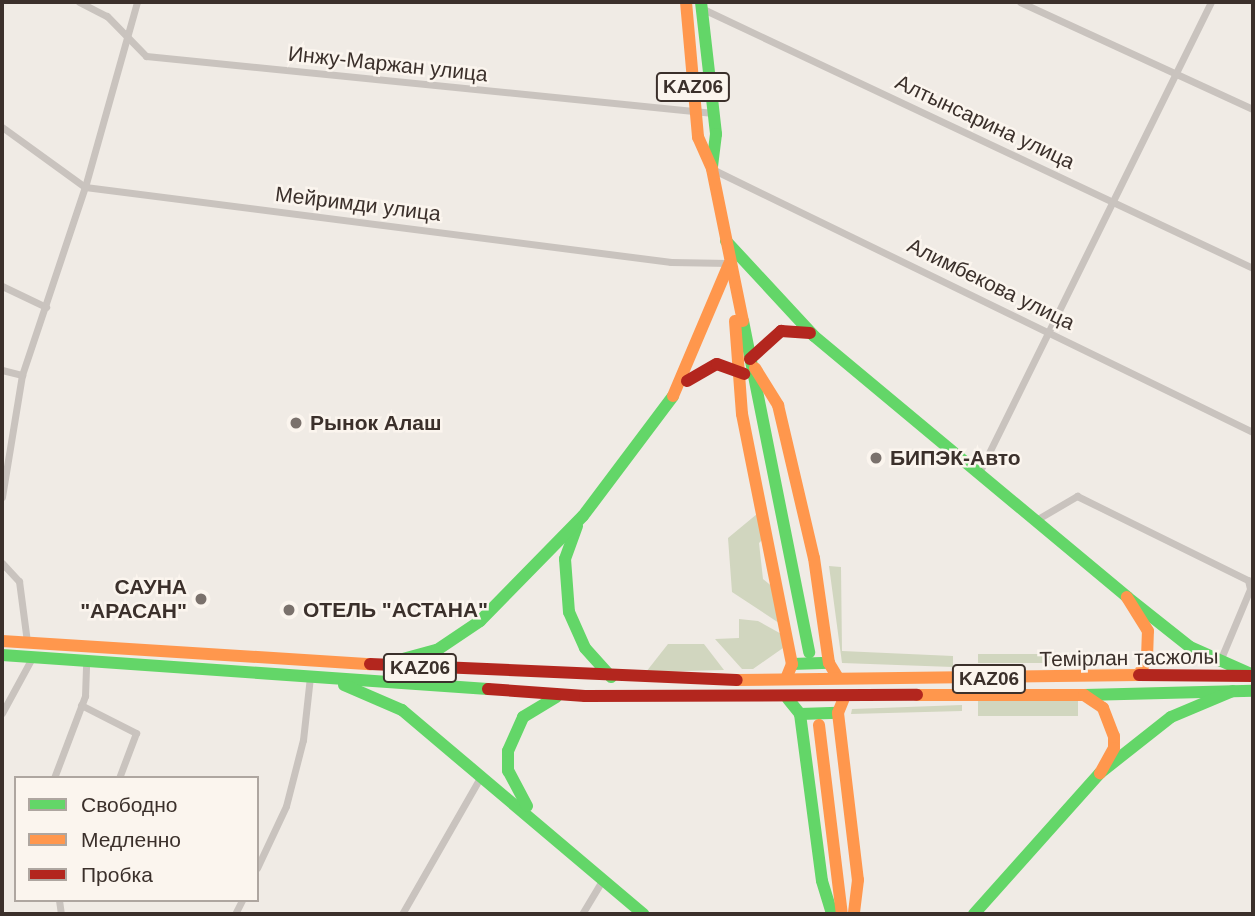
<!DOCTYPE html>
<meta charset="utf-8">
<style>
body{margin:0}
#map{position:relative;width:1255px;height:916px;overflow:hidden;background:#f0ebe5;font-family:Helvetica,sans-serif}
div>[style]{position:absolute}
.green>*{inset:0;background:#d1d6bf;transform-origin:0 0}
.street>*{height:7px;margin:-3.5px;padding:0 3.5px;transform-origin:3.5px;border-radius:3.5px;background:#c9c3be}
.fast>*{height:12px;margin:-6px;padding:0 6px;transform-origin:6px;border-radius:6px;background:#63d668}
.slow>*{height:12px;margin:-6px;padding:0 6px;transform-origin:6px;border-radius:6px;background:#ff974d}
.jam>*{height:12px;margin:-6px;padding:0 6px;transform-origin:6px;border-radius:6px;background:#b3261e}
.dots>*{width:19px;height:19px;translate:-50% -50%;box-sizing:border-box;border:4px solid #fbf5ee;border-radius:50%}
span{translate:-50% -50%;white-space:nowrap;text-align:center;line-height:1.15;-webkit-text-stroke:5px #fbf5ee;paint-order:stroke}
.shield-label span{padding:2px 5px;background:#fbf5ee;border:2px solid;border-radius:5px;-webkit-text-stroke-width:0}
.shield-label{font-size:19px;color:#3b302b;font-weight:700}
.street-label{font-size:21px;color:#3b302b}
.poi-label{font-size:21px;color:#3b302b;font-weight:700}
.left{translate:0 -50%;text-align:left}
.right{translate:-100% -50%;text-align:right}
.frame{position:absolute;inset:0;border:4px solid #3b302b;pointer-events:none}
.legend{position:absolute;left:14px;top:776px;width:245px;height:126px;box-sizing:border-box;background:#fbf5ee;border:2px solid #aea6a0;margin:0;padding:9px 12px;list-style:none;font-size:21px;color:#3b302b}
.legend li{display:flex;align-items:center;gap:14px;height:35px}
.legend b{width:35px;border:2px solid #aea6a0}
</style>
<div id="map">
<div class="green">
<i style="clip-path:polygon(763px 509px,766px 536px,759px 543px,763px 579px,774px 588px,782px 625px,732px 592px,728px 538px)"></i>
<i style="clip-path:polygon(829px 566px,841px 567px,842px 651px,953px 656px,953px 667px,842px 663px)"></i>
<i style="clip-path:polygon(739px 619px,758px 621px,785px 636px,783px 648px,753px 669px,742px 669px,715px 639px,739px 638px)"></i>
<i style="clip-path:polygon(668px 644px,704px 644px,724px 670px,646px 672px)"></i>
<i style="left:1103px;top:654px;width:9px;height:125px;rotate:90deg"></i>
<i style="left:1078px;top:701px;width:15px;height:100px;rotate:90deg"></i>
<i style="clip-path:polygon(962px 705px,962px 711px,851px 714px,852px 709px)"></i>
</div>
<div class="street">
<i style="left:79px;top:2px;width:31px;rotate:27deg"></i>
<i style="left:107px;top:16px;width:56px;rotate:45.7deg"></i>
<i style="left:146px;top:56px;width:570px;rotate:5.74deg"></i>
<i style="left:1020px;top:2px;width:256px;rotate:24.7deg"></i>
<i style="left:703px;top:9px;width:608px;rotate:25.22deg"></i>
<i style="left:2px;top:127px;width:102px;rotate:35.9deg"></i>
<i style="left:85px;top:187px;width:591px;rotate:7.29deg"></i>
<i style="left:671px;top:262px;width:58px;rotate:1deg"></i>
<i style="left:712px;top:169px;width:602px;rotate:25.93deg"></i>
<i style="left:2px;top:286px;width:49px;rotate:25.5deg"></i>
<i style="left:2px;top:370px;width:21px;rotate:14deg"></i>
<i style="left:979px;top:473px;width:525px;rotate:-63.78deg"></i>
<i style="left:2px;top:497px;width:124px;rotate:-80.7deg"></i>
<i style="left:22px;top:375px;width:198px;rotate:-71.5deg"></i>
<i style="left:85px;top:187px;width:192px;rotate:-74.3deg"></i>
<i style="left:1036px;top:520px;width:48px;rotate:-30.3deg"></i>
<i style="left:1077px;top:496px;width:191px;rotate:26.2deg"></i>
<i style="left:1248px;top:580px;width:9px;rotate:77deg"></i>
<i style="left:1250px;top:589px;width:80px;rotate:112.7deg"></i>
<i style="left:2px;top:563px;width:25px;rotate:47deg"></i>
<i style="left:19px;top:581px;width:62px;rotate:82.5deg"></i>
<i style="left:81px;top:705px;width:62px;rotate:27deg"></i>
<i style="left:136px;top:733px;width:48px;rotate:110.7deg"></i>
<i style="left:2px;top:713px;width:63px;rotate:-61.4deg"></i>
<i style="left:54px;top:778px;width:88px;rotate:-69.3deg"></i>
<i style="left:85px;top:696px;width:33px;rotate:-88deg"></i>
<i style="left:257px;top:868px;width:68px;rotate:-64.9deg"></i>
<i style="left:286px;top:806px;width:68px;rotate:-75.6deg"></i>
<i style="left:303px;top:740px;width:63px;rotate:-83.7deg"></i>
<i style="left:59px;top:900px;width:14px;rotate:82deg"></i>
<i style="left:235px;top:914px;width:16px;rotate:-63deg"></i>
<i style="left:402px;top:914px;width:157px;rotate:-60.2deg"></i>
<i style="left:582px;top:914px;width:41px;rotate:-59deg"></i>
</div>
<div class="fast">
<i style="left:701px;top:2px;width:133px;rotate:83.5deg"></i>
<i style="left:716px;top:134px;width:33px;rotate:97deg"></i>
<i style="left:726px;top:241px;width:129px;rotate:47.2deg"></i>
<i style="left:814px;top:336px;width:408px;rotate:39.8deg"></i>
<i style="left:1127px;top:597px;width:80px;rotate:38.4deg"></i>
<i style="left:1190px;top:647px;width:69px;rotate:24deg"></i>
<i style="left:743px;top:321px;width:338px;rotate:78.7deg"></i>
<i style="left:577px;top:526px;width:35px;rotate:110deg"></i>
<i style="left:565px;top:559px;width:53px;rotate:85.7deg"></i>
<i style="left:569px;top:612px;width:39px;rotate:66deg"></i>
<i style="left:585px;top:648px;width:39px;rotate:48deg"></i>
<i style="left:2px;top:655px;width:487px;rotate:4deg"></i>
<i style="left:399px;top:660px;width:39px;rotate:-15deg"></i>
<i style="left:437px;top:650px;width:52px;rotate:-34deg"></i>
<i style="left:480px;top:621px;width:147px;rotate:-45.6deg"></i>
<i style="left:583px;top:516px;width:150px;rotate:-53.1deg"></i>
<i style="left:792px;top:664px;width:37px;rotate:-2deg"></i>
<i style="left:344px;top:685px;width:63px;rotate:23.3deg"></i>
<i style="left:402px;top:710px;width:316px;rotate:40.2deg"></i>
<i style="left:1084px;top:695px;width:169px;rotate:-1.4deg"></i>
<i style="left:788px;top:699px;width:19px;rotate:51deg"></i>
<i style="left:800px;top:714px;width:168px;rotate:82.5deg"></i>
<i style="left:822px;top:881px;width:34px;rotate:73deg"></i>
<i style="left:800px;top:714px;width:38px;rotate:-2deg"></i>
<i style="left:527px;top:806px;width:40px;rotate:-118deg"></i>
<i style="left:508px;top:771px;width:20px;rotate:-90deg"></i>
<i style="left:508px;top:751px;width:37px;rotate:-66deg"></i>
<i style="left:523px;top:717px;width:39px;rotate:-31deg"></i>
<i style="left:974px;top:914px;width:189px;rotate:-48.2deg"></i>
<i style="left:1100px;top:773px;width:90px;rotate:-38.3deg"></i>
<i style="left:1171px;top:717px;width:67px;rotate:-22.8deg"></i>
</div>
<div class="slow">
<i style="left:686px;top:2px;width:136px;rotate:84.9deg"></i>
<i style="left:698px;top:137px;width:35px;rotate:66deg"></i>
<i style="left:712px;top:169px;width:155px;rotate:78.5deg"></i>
<i style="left:735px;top:321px;width:93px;rotate:85.7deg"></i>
<i style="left:742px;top:414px;width:255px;rotate:78.7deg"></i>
<i style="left:792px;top:664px;width:16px;rotate:112deg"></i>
<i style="left:755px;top:368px;width:44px;rotate:58.1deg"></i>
<i style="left:778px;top:405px;width:157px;rotate:76.8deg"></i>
<i style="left:814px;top:558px;width:106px;rotate:81.9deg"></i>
<i style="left:829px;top:663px;width:17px;rotate:59deg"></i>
<i style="left:673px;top:396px;width:143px;rotate:-67deg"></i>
<i style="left:2px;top:641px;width:369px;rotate:3.6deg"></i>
<i style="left:737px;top:680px;width:402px;rotate:-0.7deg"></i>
<i style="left:1139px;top:675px;width:19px;rotate:-65deg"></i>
<i style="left:1147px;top:658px;width:27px;rotate:-88deg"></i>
<i style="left:1148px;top:631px;width:40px;rotate:-122deg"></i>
<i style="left:917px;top:695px;width:167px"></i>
<i style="left:1084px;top:695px;width:23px;rotate:34deg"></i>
<i style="left:1103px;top:708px;width:30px;rotate:69deg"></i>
<i style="left:1114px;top:736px;width:12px;rotate:90deg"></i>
<i style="left:1114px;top:748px;width:29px;rotate:119deg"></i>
<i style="left:844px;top:698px;width:16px;rotate:112deg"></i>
<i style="left:838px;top:713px;width:168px;rotate:83.2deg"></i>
<i style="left:858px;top:880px;width:34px;rotate:97deg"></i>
<i style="left:819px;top:725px;width:190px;rotate:83.1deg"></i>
</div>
<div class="jam">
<i style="left:750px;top:359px;width:42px;rotate:-42.1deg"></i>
<i style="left:781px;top:331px;width:29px;rotate:4deg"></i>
<i style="left:687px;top:381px;width:34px;rotate:-30deg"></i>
<i style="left:717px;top:364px;width:29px;rotate:20deg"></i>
<i style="left:370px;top:664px;width:367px;rotate:2.5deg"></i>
<i style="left:1139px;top:675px;width:114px;rotate:0.5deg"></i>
<i style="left:488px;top:689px;width:97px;rotate:4.1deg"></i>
<i style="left:585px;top:696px;width:332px;rotate:-0.2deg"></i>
</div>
<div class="dots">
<i style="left:296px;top:423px;background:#7a716c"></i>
<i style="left:876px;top:458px;background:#7a716c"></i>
<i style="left:201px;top:599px;background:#7a716c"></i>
<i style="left:289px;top:610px;background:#7a716c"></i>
</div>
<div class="shield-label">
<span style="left:693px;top:87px">KАZ06</span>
<span style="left:420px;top:668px">KАZ06</span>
<span style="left:989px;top:679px">KАZ06</span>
</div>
<div class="street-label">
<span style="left:388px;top:64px;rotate:6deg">Инжу-Маржан улица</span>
<span style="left:985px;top:122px;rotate:25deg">Алтынсарина улица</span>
<span style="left:358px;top:204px;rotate:7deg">Мейримди улица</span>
<span style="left:991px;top:284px;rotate:26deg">Алимбекова улица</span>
<span style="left:1129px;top:658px;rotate:-1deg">Темірлан тасжолы</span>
</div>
<div class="poi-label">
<span class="left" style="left:310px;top:423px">Рынок Алаш</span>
<span class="left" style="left:890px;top:458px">БИПЭК-Авто</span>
<span class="right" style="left:187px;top:599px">САУНА<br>"АРАСАН"</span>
<span class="left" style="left:303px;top:610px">ОТЕЛЬ "АСТАНА"</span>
</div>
<div class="frame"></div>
<ul class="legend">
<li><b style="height:9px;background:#63d668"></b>Свободно</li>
<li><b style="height:9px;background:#ff974d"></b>Медленно</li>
<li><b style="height:9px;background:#b3261e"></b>Пробка</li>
</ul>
</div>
